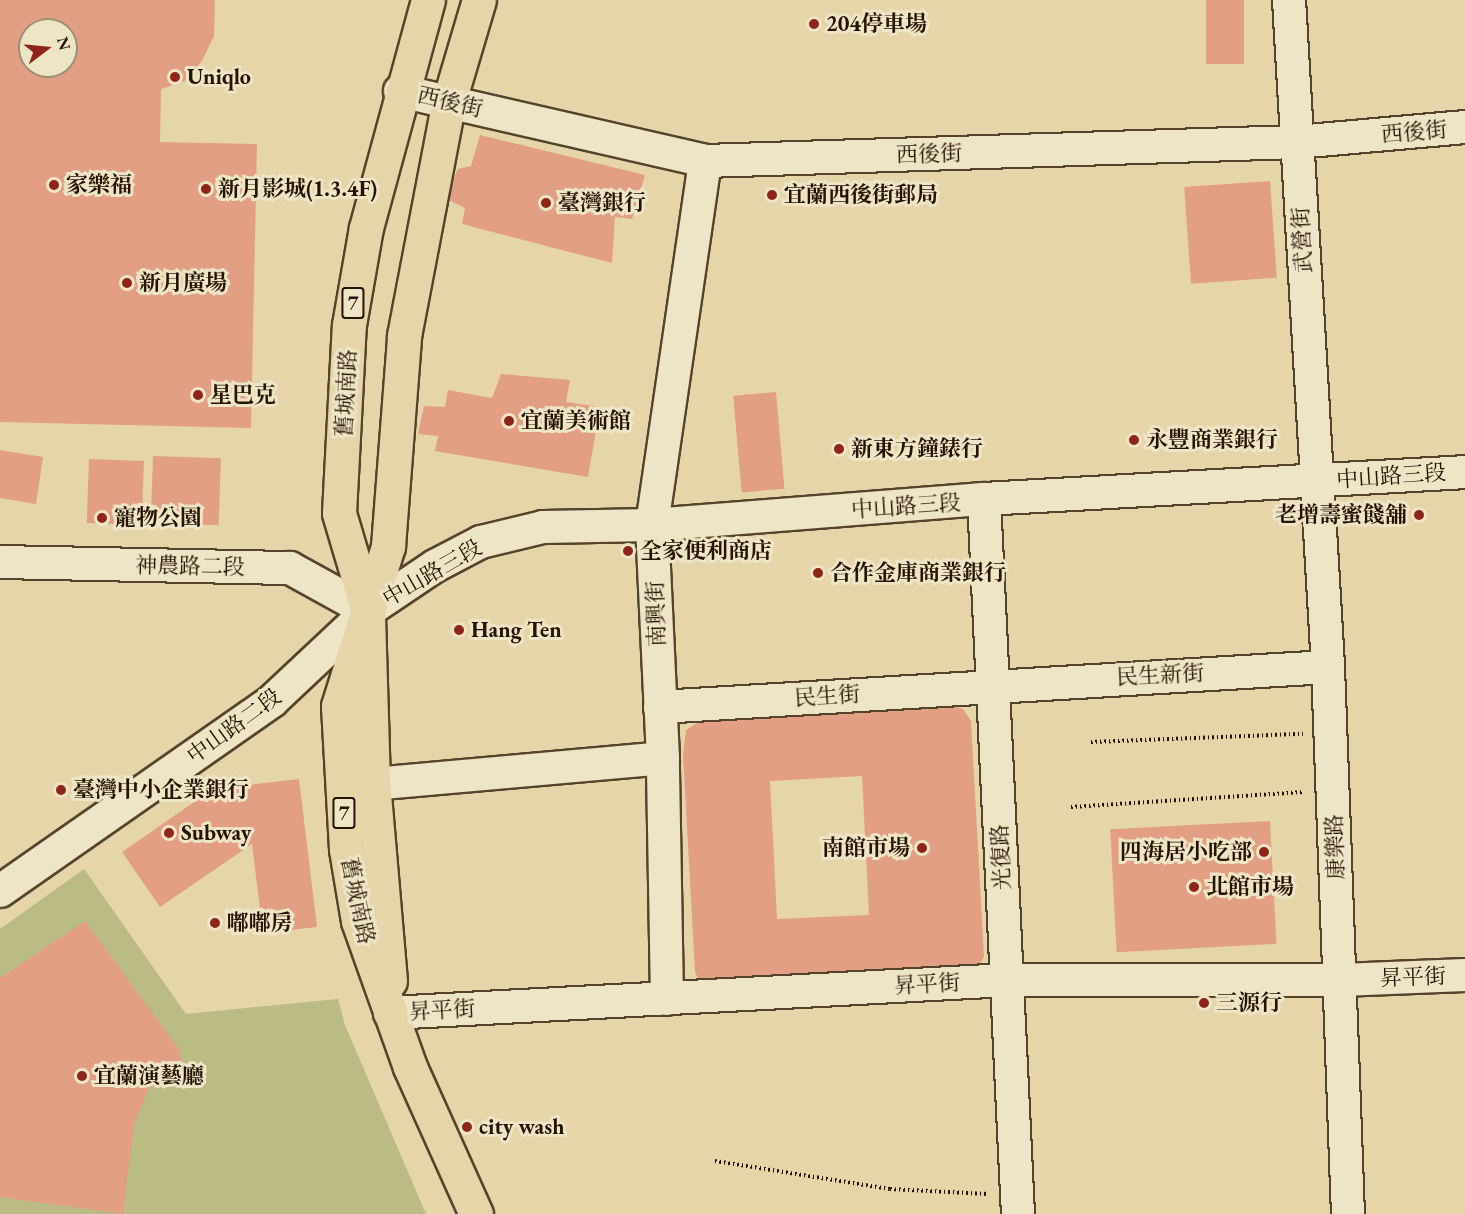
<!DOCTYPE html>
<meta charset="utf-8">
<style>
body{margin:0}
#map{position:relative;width:1465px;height:1214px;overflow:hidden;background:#e5d5a8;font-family:"EB Garamond","Noto Serif TC",serif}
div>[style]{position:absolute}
.green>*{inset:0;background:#bbbc84}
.building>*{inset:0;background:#e39f83;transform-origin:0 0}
.path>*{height:4px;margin-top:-2px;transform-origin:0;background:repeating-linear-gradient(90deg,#251303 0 1.5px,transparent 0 4.5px)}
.roads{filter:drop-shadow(2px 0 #55442c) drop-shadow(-2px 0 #55442c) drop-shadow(0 2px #55442c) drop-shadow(0 -2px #55442c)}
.minor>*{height:32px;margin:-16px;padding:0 16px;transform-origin:16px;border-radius:16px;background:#eee4c6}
.major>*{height:33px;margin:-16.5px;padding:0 16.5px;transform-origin:16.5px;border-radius:16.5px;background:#e5d5a8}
.dots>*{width:16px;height:16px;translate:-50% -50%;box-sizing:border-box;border:3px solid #eee4c6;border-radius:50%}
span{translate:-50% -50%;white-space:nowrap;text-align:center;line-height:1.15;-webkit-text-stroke:6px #eee4c6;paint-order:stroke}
.shield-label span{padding:2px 4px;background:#eee4c6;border:2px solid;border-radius:4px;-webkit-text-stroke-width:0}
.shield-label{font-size:21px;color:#251303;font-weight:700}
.poi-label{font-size:22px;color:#251303;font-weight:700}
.left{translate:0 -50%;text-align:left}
.right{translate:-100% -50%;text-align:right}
.street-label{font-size:22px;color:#251303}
.north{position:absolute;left:18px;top:18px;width:60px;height:60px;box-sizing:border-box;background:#eee4c6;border:2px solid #9e9078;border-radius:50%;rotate:74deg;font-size:16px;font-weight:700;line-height:24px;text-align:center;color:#251303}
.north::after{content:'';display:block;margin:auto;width:21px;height:27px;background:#8f2418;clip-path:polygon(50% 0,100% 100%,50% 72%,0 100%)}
</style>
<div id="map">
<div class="green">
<i style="clip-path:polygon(84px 869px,186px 1014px,338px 999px,345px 1025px,426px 1214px,0 1214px,0 929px)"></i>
</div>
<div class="building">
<i style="clip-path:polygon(evenodd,0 0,215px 0,214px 36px,202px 61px,185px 81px,161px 89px,160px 142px,257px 144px,251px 428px,0 422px,0 0,30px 30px,66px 30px,66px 66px,30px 66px,30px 30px)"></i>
<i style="left:1206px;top:0;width:38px;height:64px"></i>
<i style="clip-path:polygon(480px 135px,645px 175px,632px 219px,615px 217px,612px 263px,462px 224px,465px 208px,445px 198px,458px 169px,471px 166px)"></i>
<i style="left:1270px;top:181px;width:97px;height:86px;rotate:86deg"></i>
<i style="clip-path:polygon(501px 374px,570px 380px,566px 402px,600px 407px,588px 477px,435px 451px,438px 436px,418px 434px,424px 406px,445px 407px,448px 390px,492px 398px)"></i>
<i style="left:776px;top:392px;width:97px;height:43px;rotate:85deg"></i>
<i style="clip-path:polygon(0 450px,43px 457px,36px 504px,0 498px)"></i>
<i style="left:153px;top:456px;width:68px;height:67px;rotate:2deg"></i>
<i style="left:89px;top:459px;width:55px;height:64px;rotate:2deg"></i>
<i style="clip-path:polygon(evenodd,952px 706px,963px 709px,971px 721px,984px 956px,978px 970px,702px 986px,695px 972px,683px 755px,686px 730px,702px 720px,952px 706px,862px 776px,869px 915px,777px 919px,770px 781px,862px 776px)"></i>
<i style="clip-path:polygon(299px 779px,317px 927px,263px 933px,252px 844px,160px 907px,122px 852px,213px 789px)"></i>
<i style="left:1270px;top:821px;width:123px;height:160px;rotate:87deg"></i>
<i style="clip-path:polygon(85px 921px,179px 1049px,182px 1063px,148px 1089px,134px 1126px,123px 1214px,0 1197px,0 978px)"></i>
</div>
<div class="path">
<i style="left:1091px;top:742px;width:212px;rotate:-2.2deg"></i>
<i style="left:1071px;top:807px;width:232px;rotate:-3.7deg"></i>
<i style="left:715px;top:1161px;width:177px;rotate:9.1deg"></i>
<i style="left:890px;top:1189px;width:98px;rotate:2.9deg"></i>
</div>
<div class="roads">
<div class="minor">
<i style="left:1289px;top:0;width:668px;rotate:86.65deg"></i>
<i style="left:1328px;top:667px;width:547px;rotate:87.91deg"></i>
<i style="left:400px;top:91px;width:313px;rotate:12.9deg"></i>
<i style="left:705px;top:161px;width:592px;rotate:-1.84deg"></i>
<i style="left:1297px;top:142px;width:169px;rotate:-5.1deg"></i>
<i style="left:984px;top:499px;width:716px;rotate:87.28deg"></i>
<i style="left:0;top:562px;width:290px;rotate:1.2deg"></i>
<i style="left:290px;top:568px;width:89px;rotate:28.9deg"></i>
<i style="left:660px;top:707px;width:669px;rotate:-3.43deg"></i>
<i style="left:373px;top:784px;width:291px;rotate:-5.1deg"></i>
<i style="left:0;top:891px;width:332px;rotate:-34.9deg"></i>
<i style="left:272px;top:701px;width:132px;rotate:-43.2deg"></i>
<i style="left:368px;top:611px;width:81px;rotate:-33.9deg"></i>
<i style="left:435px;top:566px;width:52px;rotate:-27.6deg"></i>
<i style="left:481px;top:542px;width:64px;rotate:-13.6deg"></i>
<i style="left:543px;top:527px;width:109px;rotate:-1.1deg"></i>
<i style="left:652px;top:525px;width:333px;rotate:-4.5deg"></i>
<i style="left:984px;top:499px;width:482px;rotate:-3.2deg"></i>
<i style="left:667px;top:999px;width:241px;rotate:-91deg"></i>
<i style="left:663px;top:758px;width:233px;rotate:-92.7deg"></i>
<i style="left:652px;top:525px;width:368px;rotate:-81.7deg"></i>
<i style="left:390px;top:1013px;width:618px;rotate:-3.06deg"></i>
<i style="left:1007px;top:980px;width:334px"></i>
<i style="left:1341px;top:980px;width:124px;rotate:-2.3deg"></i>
</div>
<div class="major">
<i style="left:390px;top:981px;width:198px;rotate:-94.9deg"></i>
<i style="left:373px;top:784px;width:173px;rotate:-91.7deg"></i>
<i style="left:368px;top:611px;width:102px;rotate:-106.5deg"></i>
<i style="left:339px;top:513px;width:188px;rotate:-87deg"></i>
<i style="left:349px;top:325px;width:98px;rotate:-80.1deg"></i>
<i style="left:366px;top:228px;width:236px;rotate:-74.8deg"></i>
<i style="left:476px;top:1214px;width:161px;rotate:-114.2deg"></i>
<i style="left:410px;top:1067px;width:155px;rotate:-109.6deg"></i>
<i style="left:358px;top:921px;width:73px;rotate:-99.5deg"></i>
<i style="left:346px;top:849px;width:143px;rotate:-93.2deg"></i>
<i style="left:338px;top:706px;width:168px;rotate:-72.6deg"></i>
<i style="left:388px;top:546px;width:211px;rotate:-85.6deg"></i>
<i style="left:404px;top:336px;width:239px;rotate:-79.2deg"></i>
<i style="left:449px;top:101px;width:105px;rotate:-73.5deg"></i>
</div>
</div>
<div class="dots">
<i style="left:814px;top:24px;background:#8f2418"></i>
<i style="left:175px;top:77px;background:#8f2418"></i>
<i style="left:54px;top:185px;background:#8f2418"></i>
<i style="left:206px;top:189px;background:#8f2418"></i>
<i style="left:772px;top:195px;background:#8f2418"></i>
<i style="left:546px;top:203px;background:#8f2418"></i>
<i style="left:127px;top:283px;background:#8f2418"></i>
<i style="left:198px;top:395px;background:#8f2418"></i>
<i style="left:509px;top:421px;background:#8f2418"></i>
<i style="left:1134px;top:440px;background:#8f2418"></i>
<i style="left:839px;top:449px;background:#8f2418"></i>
<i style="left:1419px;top:515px;background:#8f2418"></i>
<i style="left:102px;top:518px;background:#8f2418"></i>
<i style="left:628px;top:551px;background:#8f2418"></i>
<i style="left:818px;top:573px;background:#8f2418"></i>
<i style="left:459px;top:630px;background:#8f2418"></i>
<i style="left:61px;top:790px;background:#8f2418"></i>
<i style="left:169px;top:833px;background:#8f2418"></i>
<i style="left:922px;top:848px;background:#8f2418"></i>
<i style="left:1264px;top:852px;background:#8f2418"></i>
<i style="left:1194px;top:887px;background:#8f2418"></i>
<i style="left:215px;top:923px;background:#8f2418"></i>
<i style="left:1204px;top:1003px;background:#8f2418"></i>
<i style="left:82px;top:1076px;background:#8f2418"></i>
<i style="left:467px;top:1127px;background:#8f2418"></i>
</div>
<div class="shield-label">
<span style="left:353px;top:303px">7</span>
<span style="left:344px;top:813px">7</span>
</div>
<div class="poi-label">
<span class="left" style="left:826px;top:24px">204停車場</span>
<span class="left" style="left:187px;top:77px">Uniqlo</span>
<span class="left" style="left:66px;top:185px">家樂福</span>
<span class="left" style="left:218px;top:189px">新月影城(1.3.4F)</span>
<span class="left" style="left:784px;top:195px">宜蘭西後街郵局</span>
<span class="left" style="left:558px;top:203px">臺灣銀行</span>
<span class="left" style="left:139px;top:283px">新月廣場</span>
<span class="left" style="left:210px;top:395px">星巴克</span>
<span class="left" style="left:521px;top:421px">宜蘭美術館</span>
<span class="left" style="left:1146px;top:440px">永豐商業銀行</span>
<span class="left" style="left:851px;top:449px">新東方鐘錶行</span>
<span class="right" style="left:1407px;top:515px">老增壽蜜餞舖</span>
<span class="left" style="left:114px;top:518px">寵物公園</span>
<span class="left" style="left:640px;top:551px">全家便利商店</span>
<span class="left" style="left:830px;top:573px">合作金庫商業銀行</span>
<span class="left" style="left:471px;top:630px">Hang Ten</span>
<span class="left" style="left:73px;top:790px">臺灣中小企業銀行</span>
<span class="left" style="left:181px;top:833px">Subway</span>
<span class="right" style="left:910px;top:848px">南館市場</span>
<span class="right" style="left:1252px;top:852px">四海居小吃部</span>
<span class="left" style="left:1206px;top:887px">北館市場</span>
<span class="left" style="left:227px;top:923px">嘟嘟房</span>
<span class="left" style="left:1216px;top:1003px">三源行</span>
<span class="left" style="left:94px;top:1076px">宜蘭演藝廳</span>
<span class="left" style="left:479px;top:1127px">city wash</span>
</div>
<div class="street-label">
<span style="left:450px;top:102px;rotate:13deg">西後街</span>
<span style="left:1414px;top:132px;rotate:-5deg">西後街</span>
<span style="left:929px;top:154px;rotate:-2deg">西後街</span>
<span style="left:1302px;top:240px;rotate:-93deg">武營街</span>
<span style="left:346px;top:393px;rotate:-87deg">舊城南路</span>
<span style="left:1391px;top:476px;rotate:-4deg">中山路三段</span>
<span style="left:906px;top:506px;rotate:-4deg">中山路三段</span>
<span style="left:190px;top:566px;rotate:1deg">神農路二段</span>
<span style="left:432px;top:573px;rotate:-30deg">中山路三段</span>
<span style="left:656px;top:614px;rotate:-92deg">南興街</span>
<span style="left:1160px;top:675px;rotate:-3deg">民生新街</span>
<span style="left:827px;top:696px;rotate:-4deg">民生街</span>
<span style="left:234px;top:726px;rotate:-36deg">中山路二段</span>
<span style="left:1335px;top:847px;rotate:-92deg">康樂路</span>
<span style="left:1001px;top:857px;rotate:-93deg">光復路</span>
<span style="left:358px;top:901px;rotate:78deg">舊城南路</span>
<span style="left:1413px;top:977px;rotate:-2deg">昇平街</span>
<span style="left:927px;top:984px;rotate:-3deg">昇平街</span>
<span style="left:442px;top:1010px;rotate:-3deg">昇平街</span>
</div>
<div class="north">N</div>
</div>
